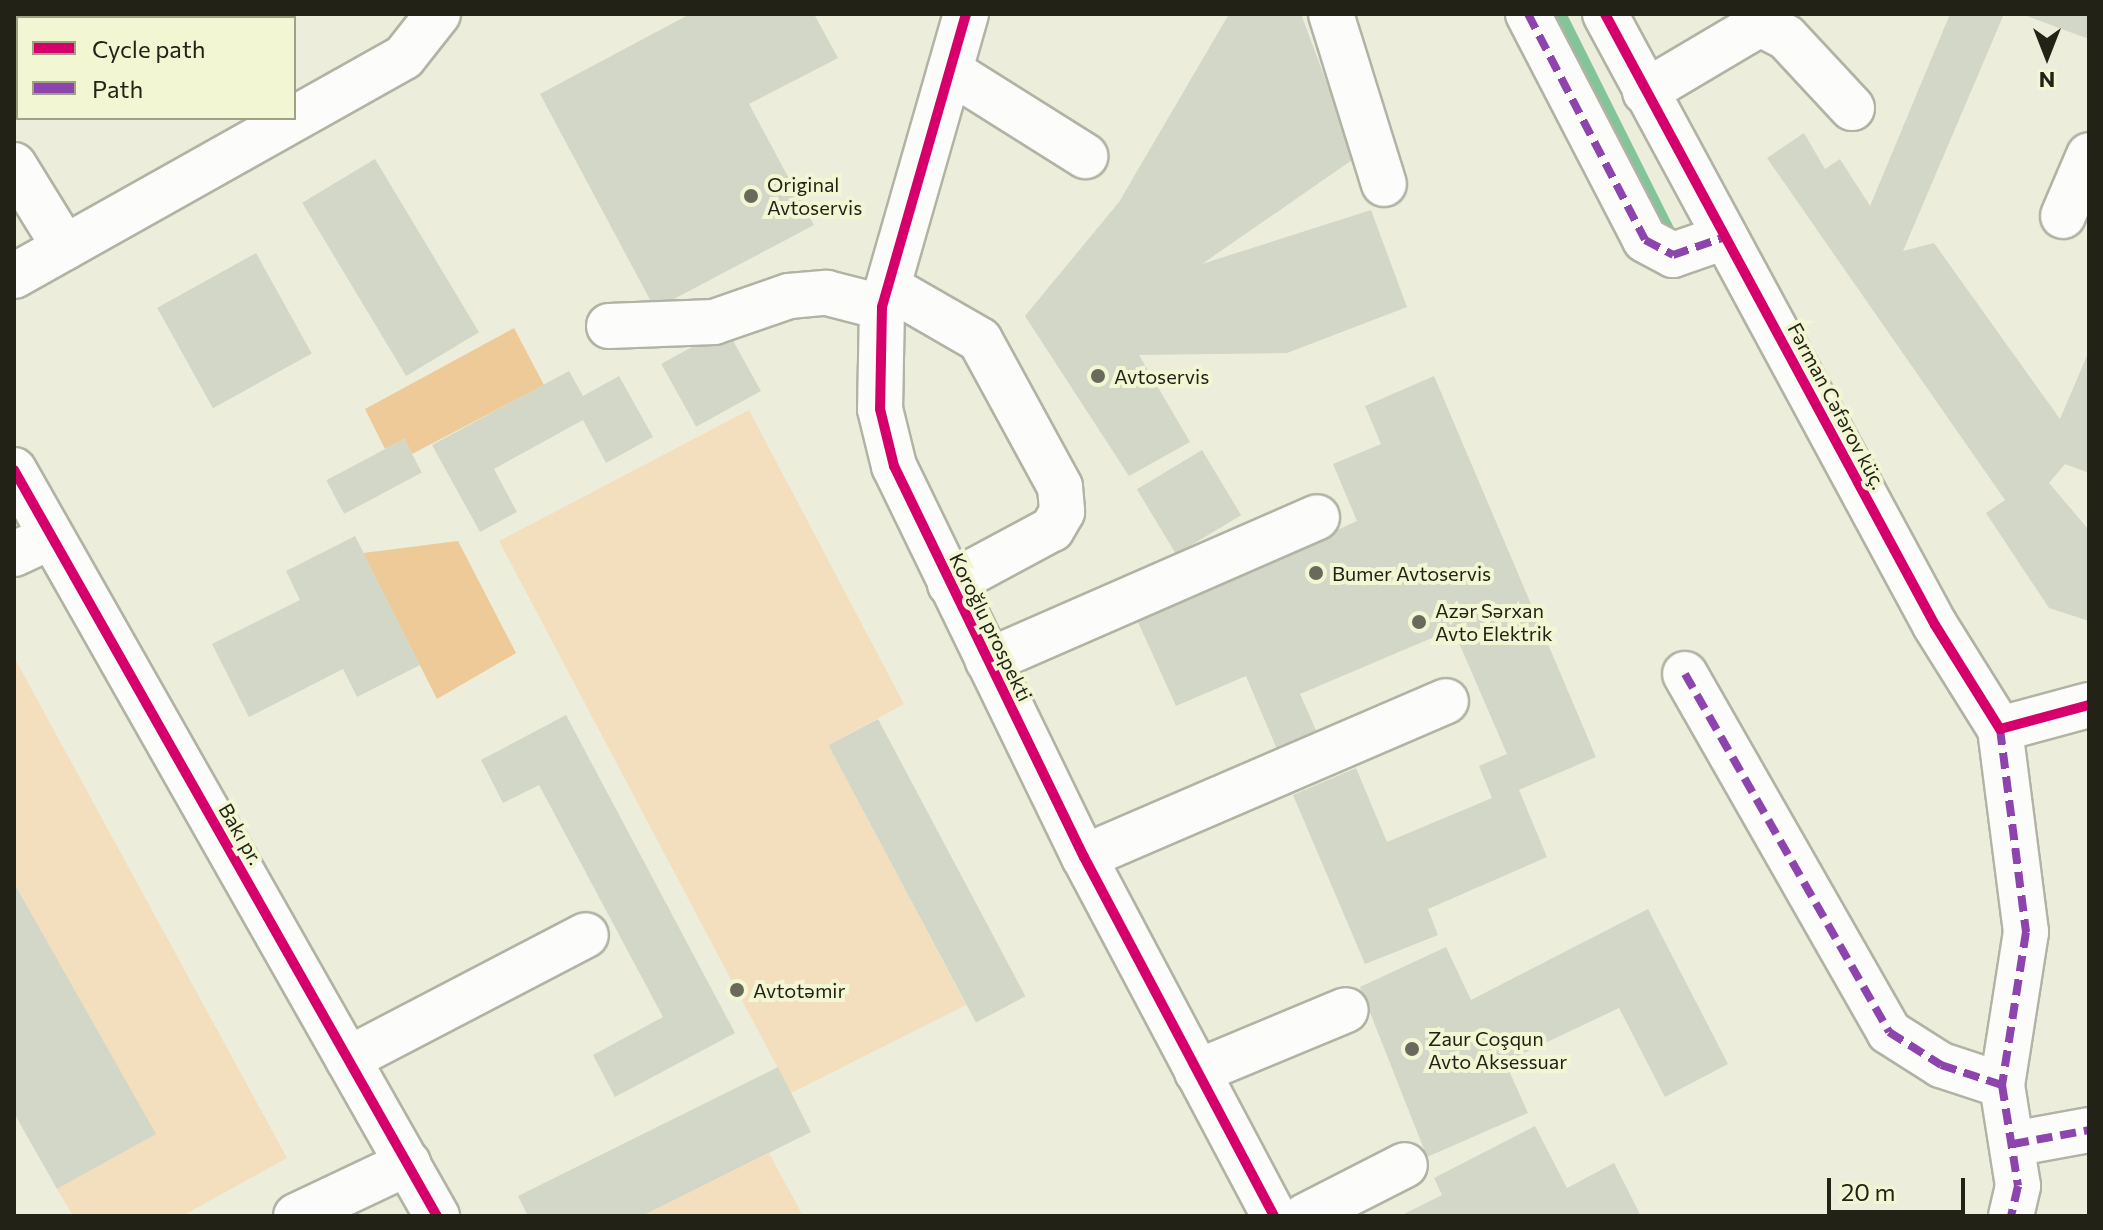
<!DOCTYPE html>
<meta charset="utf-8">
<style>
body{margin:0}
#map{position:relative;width:2103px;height:1230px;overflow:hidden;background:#eceedb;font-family:Commissioner,sans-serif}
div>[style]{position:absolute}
.green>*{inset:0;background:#f3dfbe}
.forest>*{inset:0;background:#edca98}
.stream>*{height:14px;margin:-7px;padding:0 7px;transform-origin:7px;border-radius:7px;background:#83c498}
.building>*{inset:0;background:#d2d7c8;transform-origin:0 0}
.roads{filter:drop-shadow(2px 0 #b1b3a4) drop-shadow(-2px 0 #b1b3a4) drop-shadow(0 2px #b1b3a4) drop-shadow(0 -2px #b1b3a4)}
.minor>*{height:44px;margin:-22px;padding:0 22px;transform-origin:22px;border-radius:22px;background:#fcfcfa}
.quiet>*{height:8px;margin-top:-4px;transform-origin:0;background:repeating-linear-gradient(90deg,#8e44ad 0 16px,transparent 0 24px)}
.cycleway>*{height:10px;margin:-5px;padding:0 5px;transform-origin:5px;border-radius:5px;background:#d6006c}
.dots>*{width:22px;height:22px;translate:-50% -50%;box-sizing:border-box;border:4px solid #f2f6d3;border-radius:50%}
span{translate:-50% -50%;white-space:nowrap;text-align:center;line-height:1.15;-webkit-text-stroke:8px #f2f6d3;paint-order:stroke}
.poi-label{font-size:20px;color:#222316}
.left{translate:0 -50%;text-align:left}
.street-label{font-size:20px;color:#222316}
.frame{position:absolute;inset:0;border:16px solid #222316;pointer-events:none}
.legend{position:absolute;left:16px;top:16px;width:280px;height:104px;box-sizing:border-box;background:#f2f6d3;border:2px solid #9fa287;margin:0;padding:10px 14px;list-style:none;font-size:24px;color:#222316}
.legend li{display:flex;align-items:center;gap:16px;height:40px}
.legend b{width:40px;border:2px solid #9fa287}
.north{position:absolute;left:2007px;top:16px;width:80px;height:80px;-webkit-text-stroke:6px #f2f6d3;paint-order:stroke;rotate:180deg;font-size:22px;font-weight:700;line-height:32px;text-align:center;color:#222316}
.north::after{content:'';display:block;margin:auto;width:28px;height:36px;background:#222316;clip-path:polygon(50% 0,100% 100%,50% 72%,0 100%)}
.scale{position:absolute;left:1827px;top:1178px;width:138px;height:36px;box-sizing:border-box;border:4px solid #222316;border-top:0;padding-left:10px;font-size:24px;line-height:28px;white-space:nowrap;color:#222316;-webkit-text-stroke:6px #f2f6d3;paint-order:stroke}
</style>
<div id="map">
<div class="green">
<i style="clip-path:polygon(749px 410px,904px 704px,829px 745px,966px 1005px,791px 1093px,499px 541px)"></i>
<i style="clip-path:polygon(14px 657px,287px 1158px,182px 1216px,73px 1216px,57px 1189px,155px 1134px,14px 883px)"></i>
<i style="clip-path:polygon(769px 1153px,803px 1216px,642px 1216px)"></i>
</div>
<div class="forest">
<i style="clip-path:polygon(514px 328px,544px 385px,412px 454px,404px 439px,385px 449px,365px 409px)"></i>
<i style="clip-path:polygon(458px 541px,516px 653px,437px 699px,363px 553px)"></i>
</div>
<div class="stream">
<i style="left:1559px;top:14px;width:244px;rotate:63.4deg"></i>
</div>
<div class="building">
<i style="clip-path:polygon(690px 14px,814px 14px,838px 58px,749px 104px,814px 225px,655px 309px,540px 94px)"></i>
<i style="clip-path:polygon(1229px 14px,1301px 14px,1355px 158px,1202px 264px,1371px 210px,1407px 307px,1287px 353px,1139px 355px,1190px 442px,1129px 476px,1025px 316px,1119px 202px)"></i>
<i style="clip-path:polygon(1950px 14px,2004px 14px,1903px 251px,1934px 243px,2060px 419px,2089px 351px,2089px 473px,2065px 464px,2049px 483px,2089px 530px,2089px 621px,2049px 608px,1986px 513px,2005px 500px,1767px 158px,1804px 133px,1825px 169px,1840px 159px,1870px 206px)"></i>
<i style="clip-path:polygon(2021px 14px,2089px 14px,2089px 39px)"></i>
<i style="left:375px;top:159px;width:202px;height:85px;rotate:59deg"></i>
<i style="left:256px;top:253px;width:115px;height:113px;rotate:61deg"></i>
<i style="left:726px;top:328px;width:72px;height:74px;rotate:61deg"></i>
<i style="clip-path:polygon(569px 371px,583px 396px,619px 376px,653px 437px,606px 463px,583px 420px,494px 469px,517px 512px,480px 532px,432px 445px)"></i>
<i style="clip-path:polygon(1434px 376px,1596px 757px,1519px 790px,1547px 857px,1428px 909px,1438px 935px,1365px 964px,1293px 795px,1356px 768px,1387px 842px,1492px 798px,1479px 766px,1507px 754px,1453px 629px,1300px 694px,1319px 737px,1279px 754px,1246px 676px,1176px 706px,1137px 620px,1357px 521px,1333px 464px,1381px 444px,1365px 406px)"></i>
<i style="left:404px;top:439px;width:38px;height:88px;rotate:62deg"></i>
<i style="left:1202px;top:450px;width:76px;height:76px;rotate:59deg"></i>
<i style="clip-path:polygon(355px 536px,420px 665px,357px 697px,343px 669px,249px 717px,212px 644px,300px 600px,286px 571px)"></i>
<i style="clip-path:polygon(566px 715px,735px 1033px,615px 1097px,593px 1055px,663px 1017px,539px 785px,503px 803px,481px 760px)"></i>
<i style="left:878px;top:719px;width:314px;height:56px;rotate:62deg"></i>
<i style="clip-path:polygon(14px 883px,156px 1134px,57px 1189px,14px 1113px)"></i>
<i style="clip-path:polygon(1648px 909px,1728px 1064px,1665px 1097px,1619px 1008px,1505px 1062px,1528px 1113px,1427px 1157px,1360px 987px,1446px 947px,1471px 1000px)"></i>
<i style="clip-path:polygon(778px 1067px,811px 1132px,642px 1216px,528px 1216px,518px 1196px)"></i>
<i style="clip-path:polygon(1535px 1126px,1567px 1188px,1614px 1163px,1641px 1216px,1400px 1216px,1442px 1195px,1434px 1178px)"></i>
</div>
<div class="roads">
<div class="minor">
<i style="left:966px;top:14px;width:305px;rotate:106deg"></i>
<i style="left:882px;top:307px;width:102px;rotate:91.1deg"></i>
<i style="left:880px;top:409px;width:59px;rotate:76.2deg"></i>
<i style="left:894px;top:466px;width:435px;rotate:64.1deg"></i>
<i style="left:1084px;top:857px;width:406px;rotate:62.1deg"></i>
<i style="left:1331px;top:14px;width:178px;rotate:72.7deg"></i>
<i style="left:1528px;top:14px;width:254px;rotate:62.6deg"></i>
<i style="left:1645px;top:240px;width:32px;rotate:28deg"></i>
<i style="left:1673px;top:255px;width:55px;rotate:-19.1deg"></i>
<i style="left:1605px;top:14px;width:694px;rotate:61.63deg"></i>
<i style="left:1935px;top:625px;width:123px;rotate:58deg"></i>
<i style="left:2000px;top:729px;width:92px;rotate:-15.1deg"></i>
<i style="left:950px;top:71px;width:160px;rotate:32.2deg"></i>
<i style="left:1645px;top:92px;width:134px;rotate:-30.6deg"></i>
<i style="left:1760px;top:24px;width:29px;rotate:27deg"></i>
<i style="left:1786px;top:37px;width:97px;rotate:47.1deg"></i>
<i style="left:14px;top:165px;width:97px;rotate:58.4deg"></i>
<i style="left:2063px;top:216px;width:66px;rotate:-66.9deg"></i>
<i style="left:14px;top:276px;width:447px;rotate:-29.3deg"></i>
<i style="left:404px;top:57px;width:55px;rotate:-51.7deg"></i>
<i style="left:888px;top:287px;width:106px;rotate:29.9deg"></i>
<i style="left:980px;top:340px;width:167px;rotate:61.4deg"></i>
<i style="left:1060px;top:487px;width:25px;rotate:85deg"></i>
<i style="left:1062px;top:512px;width:20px;rotate:120deg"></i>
<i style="left:1052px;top:529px;width:116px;rotate:151.7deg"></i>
<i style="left:609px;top:326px;width:105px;rotate:-2.2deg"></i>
<i style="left:714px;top:322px;width:79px;rotate:-19.1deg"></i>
<i style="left:789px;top:296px;width:38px;rotate:-5deg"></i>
<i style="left:827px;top:293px;width:57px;rotate:14.3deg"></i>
<i style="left:14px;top:470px;width:858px;rotate:60.45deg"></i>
<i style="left:14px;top:554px;width:41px;rotate:-24.7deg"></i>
<i style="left:988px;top:661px;width:359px;rotate:-23.6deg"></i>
<i style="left:1685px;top:674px;width:412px;rotate:60.3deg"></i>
<i style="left:1889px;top:1032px;width:62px;rotate:32.4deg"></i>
<i style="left:1941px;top:1065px;width:64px;rotate:18.2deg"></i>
<i style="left:2000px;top:729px;width:205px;rotate:82.7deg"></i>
<i style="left:2026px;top:932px;width:155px;rotate:98.9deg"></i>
<i style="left:2002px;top:1085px;width:102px;rotate:81deg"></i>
<i style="left:2018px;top:1186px;width:31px;rotate:103deg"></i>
<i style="left:1084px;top:857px;width:394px;rotate:-23.3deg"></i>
<i style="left:348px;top:1059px;width:268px;rotate:-27.5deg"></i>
<i style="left:1197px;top:1072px;width:161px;rotate:-22.6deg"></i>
<i style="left:2013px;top:1144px;width:77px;rotate:-10.4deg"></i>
<i style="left:296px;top:1216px;width:124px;rotate:-25.3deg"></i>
<i style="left:1305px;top:1216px;width:112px;rotate:-27deg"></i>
</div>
</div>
<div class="quiet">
<i style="left:1528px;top:14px;width:254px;rotate:62.6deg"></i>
<i style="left:1645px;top:240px;width:32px;rotate:28deg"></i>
<i style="left:1673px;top:255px;width:55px;rotate:-19.1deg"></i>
<i style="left:1685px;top:674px;width:412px;rotate:60.3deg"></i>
<i style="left:1889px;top:1032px;width:62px;rotate:32.4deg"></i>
<i style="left:1941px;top:1065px;width:64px;rotate:18.2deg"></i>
<i style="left:2000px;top:729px;width:205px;rotate:82.7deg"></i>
<i style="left:2026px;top:932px;width:155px;rotate:98.9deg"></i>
<i style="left:2002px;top:1085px;width:102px;rotate:81deg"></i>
<i style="left:2018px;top:1186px;width:31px;rotate:103deg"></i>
<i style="left:2013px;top:1144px;width:77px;rotate:-10.4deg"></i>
</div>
<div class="cycleway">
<i style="left:966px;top:14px;width:305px;rotate:106deg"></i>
<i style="left:882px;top:307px;width:102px;rotate:91.1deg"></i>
<i style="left:880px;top:409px;width:59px;rotate:76.2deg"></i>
<i style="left:894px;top:466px;width:435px;rotate:64.1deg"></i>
<i style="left:1084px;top:857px;width:406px;rotate:62.1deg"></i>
<i style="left:1605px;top:14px;width:694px;rotate:61.63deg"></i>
<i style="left:1935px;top:625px;width:123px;rotate:58deg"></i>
<i style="left:2000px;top:729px;width:92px;rotate:-15.1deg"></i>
<i style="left:14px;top:470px;width:858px;rotate:60.45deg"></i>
</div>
<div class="dots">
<i style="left:751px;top:196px;background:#696a5b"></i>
<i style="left:1098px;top:376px;background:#696a5b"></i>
<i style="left:1316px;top:573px;background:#696a5b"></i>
<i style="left:1419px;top:622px;background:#696a5b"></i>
<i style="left:737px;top:990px;background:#696a5b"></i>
<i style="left:1412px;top:1049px;background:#696a5b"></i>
</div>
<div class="poi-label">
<span class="left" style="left:767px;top:196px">Original<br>Avtoservis</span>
<span class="left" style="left:1114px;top:376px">Avtoservis</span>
<span class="left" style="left:1332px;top:573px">Bumer Avtoservis</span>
<span class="left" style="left:1435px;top:622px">Azər Sərxan<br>Avto Elektrik</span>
<span class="left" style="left:753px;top:990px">Avtotəmir</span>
<span class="left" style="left:1428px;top:1050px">Zaur Coşqun<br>Avto Aksessuar</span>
</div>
<div class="street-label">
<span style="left:1837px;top:406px;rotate:62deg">Fərman Cəfərov küç.</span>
<span style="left:991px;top:627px;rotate:64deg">Koroğlu prospekti</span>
<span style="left:241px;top:834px;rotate:60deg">Bakı pr.</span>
</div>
<div class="frame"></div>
<ul class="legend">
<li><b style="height:10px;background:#d6006c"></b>Cycle path</li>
<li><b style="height:10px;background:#8e44ad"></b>Path</li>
</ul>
<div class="north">N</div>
<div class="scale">20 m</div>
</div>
